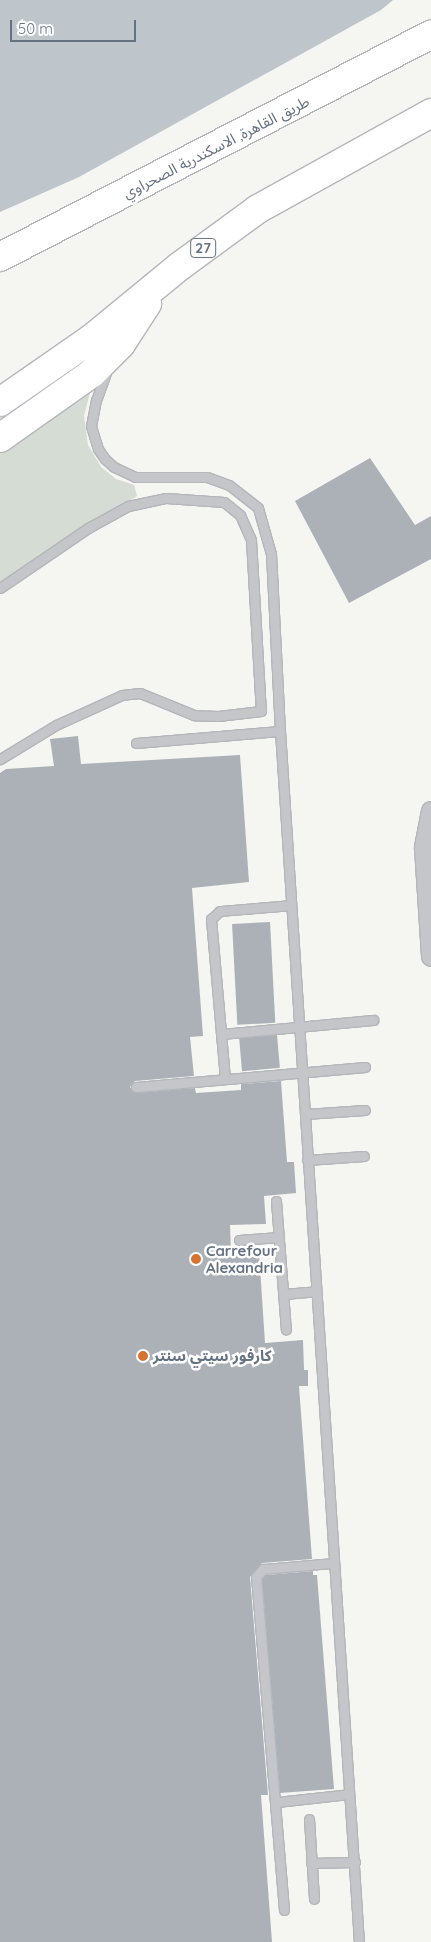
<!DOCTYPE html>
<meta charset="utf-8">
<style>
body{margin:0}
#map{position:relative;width:431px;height:1942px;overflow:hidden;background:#f5f5f2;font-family:Quicksand,"Noto Sans Arabic",sans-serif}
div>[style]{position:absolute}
.green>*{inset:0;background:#d5dcd3}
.water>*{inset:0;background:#bec5cb}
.building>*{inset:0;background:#acb1b8;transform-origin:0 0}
.roads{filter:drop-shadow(1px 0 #b4b6ba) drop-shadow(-1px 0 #b4b6ba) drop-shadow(0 1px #b4b6ba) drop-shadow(0 -1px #b4b6ba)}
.lane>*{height:9px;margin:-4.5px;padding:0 4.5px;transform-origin:4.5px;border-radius:4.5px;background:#c4c6ca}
.street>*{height:18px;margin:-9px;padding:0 9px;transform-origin:9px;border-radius:9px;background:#c4c6ca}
.highway>*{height:28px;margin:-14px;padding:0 14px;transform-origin:14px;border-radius:14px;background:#fff}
.dots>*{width:14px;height:14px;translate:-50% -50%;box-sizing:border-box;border:2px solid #fff;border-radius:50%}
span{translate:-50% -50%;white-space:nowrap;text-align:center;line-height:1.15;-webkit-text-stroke:5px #fff;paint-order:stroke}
.shield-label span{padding:1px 4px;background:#fff;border:1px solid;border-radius:4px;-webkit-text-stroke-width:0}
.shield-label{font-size:14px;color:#667181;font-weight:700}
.street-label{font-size:15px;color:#667181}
.poi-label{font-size:15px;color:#667181;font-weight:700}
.left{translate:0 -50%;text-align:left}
.scale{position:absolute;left:10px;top:20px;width:126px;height:22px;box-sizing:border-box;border:2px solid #667181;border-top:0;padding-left:6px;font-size:15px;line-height:18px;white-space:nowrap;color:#667181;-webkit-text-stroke:4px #fff;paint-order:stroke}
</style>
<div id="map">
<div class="green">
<i style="clip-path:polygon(93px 381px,84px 416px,88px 445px,101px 467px,116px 479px,134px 485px,137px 496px,0 582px,0 449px)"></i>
</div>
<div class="water">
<i style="clip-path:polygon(0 0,393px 0,381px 10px,79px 177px,0 212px)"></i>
</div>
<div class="building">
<i style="clip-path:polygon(370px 458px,415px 525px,431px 516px,431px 559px,349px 603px,295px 501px)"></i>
<i style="clip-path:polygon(78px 736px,81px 764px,240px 755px,249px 882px,192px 888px,203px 1036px,190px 1037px,194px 1076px,135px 1081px,130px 1087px,136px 1093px,195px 1088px,196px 1093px,241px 1090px,241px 1084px,281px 1081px,287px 1162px,294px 1162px,296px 1193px,264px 1196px,266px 1224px,230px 1225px,231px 1253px,259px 1252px,265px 1343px,303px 1340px,304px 1370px,308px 1370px,308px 1386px,299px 1386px,312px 1559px,262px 1563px,250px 1577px,268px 1795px,261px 1795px,272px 1942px,0 1942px,0 773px,6px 769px,54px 766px,50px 739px)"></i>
<i style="left:270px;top:922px;width:101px;height:38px;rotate:87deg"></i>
<i style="left:277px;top:1035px;width:33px;height:38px;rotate:85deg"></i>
<i style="clip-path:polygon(313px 1571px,313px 1575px,317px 1575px,334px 1789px,280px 1793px,262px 1579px,266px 1575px)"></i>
</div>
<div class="roads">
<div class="lane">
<i style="left:106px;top:373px;width:29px;rotate:110deg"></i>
<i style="left:96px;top:400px;width:26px;rotate:101deg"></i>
<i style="left:91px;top:426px;width:24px;rotate:73deg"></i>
<i style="left:98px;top:449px;width:12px;rotate:55deg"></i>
<i style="left:105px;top:459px;width:12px;rotate:42deg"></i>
<i style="left:114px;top:467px;width:23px;rotate:25deg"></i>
<i style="left:135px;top:477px;width:72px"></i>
<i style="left:207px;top:477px;width:23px;rotate:20deg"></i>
<i style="left:229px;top:485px;width:37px;rotate:38deg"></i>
<i style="left:258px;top:508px;width:48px;rotate:74.2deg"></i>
<i style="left:271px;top:554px;width:177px;rotate:87.1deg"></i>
<i style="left:280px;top:731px;width:1214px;rotate:86.27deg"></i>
<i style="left:0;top:588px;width:107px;rotate:-34.3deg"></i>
<i style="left:88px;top:528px;width:46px;rotate:-28.8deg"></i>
<i style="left:128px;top:506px;width:39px;rotate:-12deg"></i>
<i style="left:166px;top:498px;width:58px;rotate:3.9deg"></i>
<i style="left:224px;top:502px;width:21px;rotate:39deg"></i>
<i style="left:240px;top:515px;width:27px;rotate:66deg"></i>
<i style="left:251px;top:540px;width:171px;rotate:86.7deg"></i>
<i style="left:261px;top:711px;width:43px;rotate:173.4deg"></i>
<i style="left:218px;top:716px;width:24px;rotate:-178deg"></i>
<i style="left:194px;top:715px;width:58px;rotate:-157.8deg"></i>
<i style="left:140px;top:693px;width:18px;rotate:174deg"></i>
<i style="left:122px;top:695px;width:72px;rotate:155.6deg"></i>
<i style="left:56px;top:725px;width:66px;rotate:148.7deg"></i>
<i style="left:136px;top:743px;width:144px;rotate:-4.8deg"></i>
<i style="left:221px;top:1034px;width:153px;rotate:-5.3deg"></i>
<i style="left:225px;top:1079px;width:161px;rotate:-95deg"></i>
<i style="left:211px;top:919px;width:12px;rotate:-42deg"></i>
<i style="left:220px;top:911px;width:71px;rotate:-4.8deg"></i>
<i style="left:136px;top:1087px;width:230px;rotate:-5deg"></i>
<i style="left:305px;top:1114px;width:60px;rotate:-3.8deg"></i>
<i style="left:307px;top:1160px;width:57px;rotate:-4deg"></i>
<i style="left:276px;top:1201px;width:129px;rotate:85.6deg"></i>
<i style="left:239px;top:1240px;width:40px;rotate:-4.3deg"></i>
<i style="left:284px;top:1294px;width:32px;rotate:-5deg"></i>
<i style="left:277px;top:1802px;width:72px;rotate:-6.3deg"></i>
<i style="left:309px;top:1819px;width:80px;rotate:86.4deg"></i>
<i style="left:311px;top:1863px;width:44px;rotate:-1.3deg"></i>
<i style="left:284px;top:1910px;width:334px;rotate:-94.8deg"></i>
<i style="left:256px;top:1577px;width:11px;rotate:-49deg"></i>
<i style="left:263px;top:1569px;width:70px;rotate:-4.9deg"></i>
</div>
<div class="street">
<i style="left:431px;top:811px;width:38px;rotate:101deg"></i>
<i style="left:424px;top:848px;width:109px;rotate:86.3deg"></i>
</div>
<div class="highway">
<i style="left:0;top:257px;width:485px;rotate:-27.3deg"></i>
<i style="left:0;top:402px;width:111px;rotate:-34.7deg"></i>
<i style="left:91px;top:339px;width:115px;rotate:-39.4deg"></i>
<i style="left:180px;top:266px;width:97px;rotate:-36.2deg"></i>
<i style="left:258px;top:209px;width:198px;rotate:-29deg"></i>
<i style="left:0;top:438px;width:113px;rotate:-35.2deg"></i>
<i style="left:92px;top:373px;width:41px;rotate:-45deg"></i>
<i style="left:121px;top:344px;width:48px;rotate:-57deg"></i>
</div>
</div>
<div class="dots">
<i style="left:196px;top:1259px;background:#d67331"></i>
<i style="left:143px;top:1356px;background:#d67331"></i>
</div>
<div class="shield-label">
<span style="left:203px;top:248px">27</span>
</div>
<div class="street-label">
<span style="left:216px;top:147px;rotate:-27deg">طريق القاهرة, الاسكندرية الصحراوي</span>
</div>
<div class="poi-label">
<span class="left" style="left:206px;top:1259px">Carrefour<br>Alexandria</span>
<span class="left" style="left:153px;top:1356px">كارفور سيتي سنتر</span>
</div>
<div class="scale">50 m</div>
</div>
